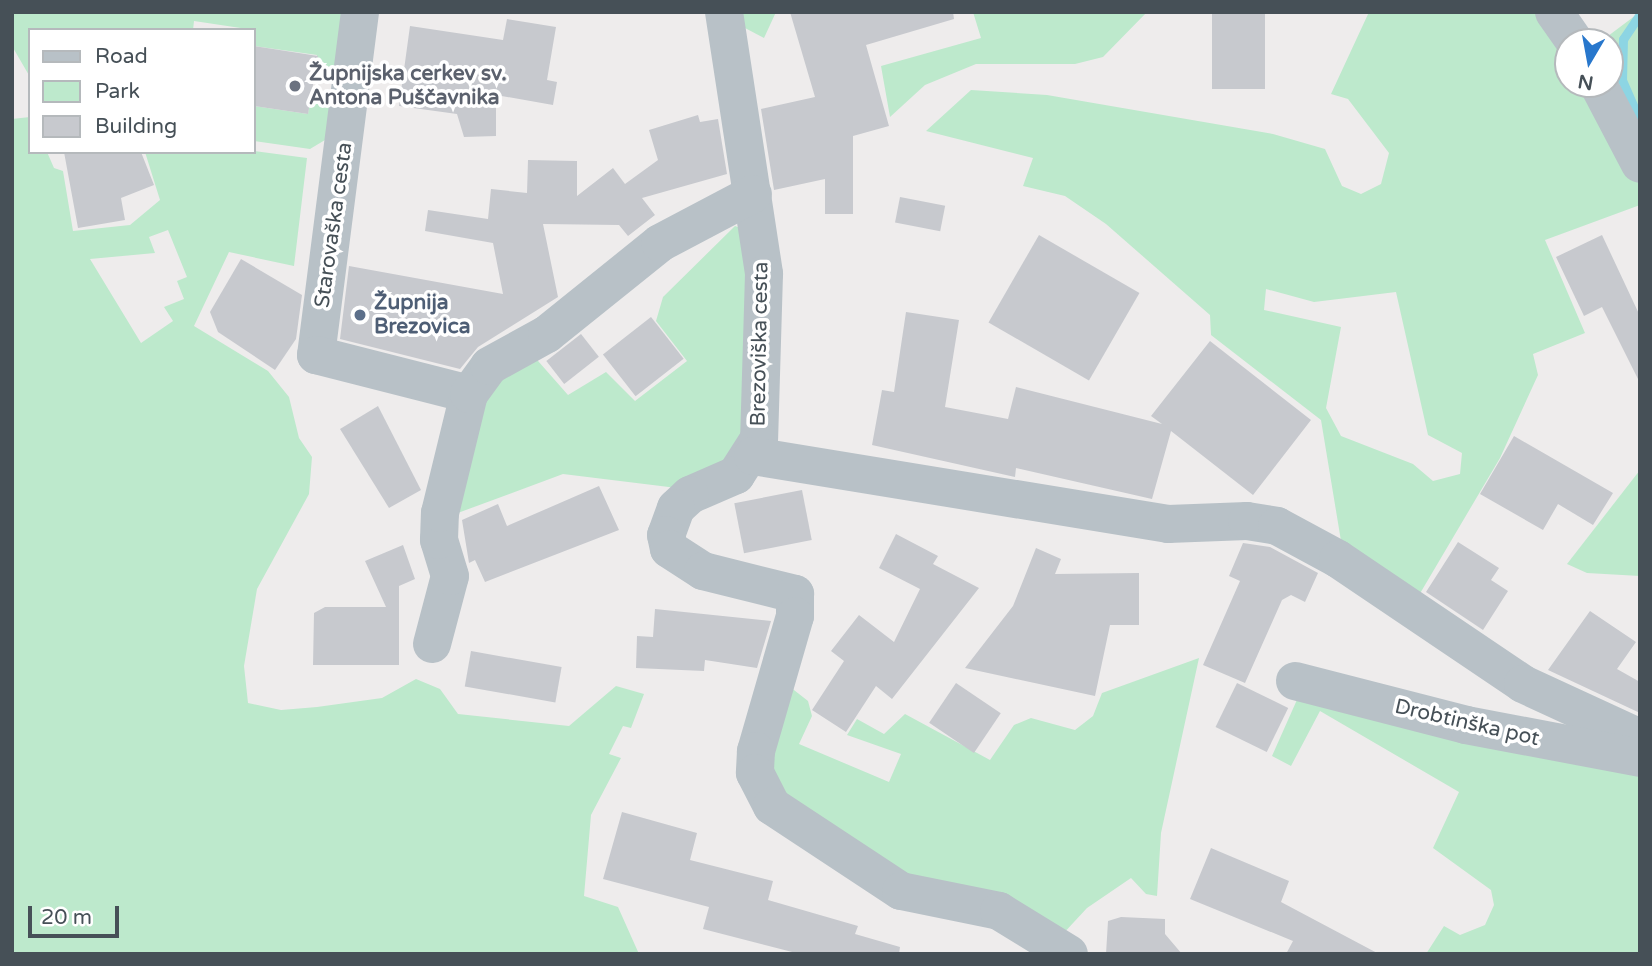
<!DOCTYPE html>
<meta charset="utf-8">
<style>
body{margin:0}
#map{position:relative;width:1652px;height:966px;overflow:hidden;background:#eeecec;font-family:"Varela Round",sans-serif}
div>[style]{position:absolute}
.green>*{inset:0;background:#bde9cc}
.stream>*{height:9px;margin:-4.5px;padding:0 4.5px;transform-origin:4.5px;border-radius:4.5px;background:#8dd5e3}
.building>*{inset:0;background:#c7c9ce;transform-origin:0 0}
.minor>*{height:38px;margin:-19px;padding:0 19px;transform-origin:19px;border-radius:19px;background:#b8c1c7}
.dots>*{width:19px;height:19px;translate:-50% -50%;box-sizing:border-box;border:4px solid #fff;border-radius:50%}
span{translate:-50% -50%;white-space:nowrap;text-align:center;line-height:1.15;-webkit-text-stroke:7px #fff;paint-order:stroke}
.worship-label{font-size:21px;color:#5b616d;font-weight:700}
.left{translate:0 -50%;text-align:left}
.street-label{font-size:21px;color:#465057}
.service-label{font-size:21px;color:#4e5e75;font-weight:700}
.frame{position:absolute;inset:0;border:14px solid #465057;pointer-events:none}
.legend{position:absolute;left:28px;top:28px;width:228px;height:126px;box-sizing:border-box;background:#fff;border:2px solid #b5b9bc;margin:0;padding:9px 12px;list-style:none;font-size:21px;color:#465057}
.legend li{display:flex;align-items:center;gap:14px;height:35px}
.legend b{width:35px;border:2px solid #b5b9bc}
.north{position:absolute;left:1554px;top:28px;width:70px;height:70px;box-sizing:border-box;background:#fff;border:2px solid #b5b9bc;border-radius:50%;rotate:190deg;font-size:19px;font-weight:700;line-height:28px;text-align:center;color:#465057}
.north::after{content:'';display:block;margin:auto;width:24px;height:32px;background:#2877cc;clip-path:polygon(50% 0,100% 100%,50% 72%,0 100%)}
.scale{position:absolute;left:28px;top:906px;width:91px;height:32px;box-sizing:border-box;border:4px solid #465057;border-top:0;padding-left:9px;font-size:21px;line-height:24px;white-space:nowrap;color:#465057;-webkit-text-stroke:5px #fff;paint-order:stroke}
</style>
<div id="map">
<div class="green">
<i style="clip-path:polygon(12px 12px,343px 12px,337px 78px,315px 75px,317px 55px,254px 46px,254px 30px,194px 21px,193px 30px,30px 30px,30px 77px,12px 46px)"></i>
<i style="clip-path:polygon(739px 12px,776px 12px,764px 38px,745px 28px)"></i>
<i style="clip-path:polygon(973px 12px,1147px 12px,1103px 57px,1075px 64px,976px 64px,925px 85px,890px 117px,881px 66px,981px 38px)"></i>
<i style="clip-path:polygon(evenodd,1369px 12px,1538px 12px,1568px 48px,1568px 84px,1589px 84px,1640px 176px,1640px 205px,1545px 240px,1585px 333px,1533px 354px,1538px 375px,1500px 458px,1412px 607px,1343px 553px,1321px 420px,1211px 335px,1210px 315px,1106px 224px,1065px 196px,1023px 186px,1033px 158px,926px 131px,971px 90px,1047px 95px,1273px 134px,1325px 149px,1342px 186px,1361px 194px,1381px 184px,1389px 153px,1348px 99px,1331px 94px,1369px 12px,1266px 289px,1314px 302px,1396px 292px,1428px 435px,1462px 453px,1460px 474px,1433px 481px,1413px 464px,1341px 436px,1326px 408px,1341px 327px,1264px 310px,1266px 289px)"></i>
<i style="clip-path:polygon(1640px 12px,1640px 146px,1610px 84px,1610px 42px,1600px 42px)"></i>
<i style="clip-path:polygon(311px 93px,335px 97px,330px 137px,310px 149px,254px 141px,254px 106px,308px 114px)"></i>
<i style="clip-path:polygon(evenodd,30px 117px,30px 152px,47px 152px,54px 168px,63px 171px,73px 231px,130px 225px,160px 200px,145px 152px,254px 151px,307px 158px,294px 266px,229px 252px,194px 326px,268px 371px,289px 397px,299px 438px,312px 457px,309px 494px,257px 589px,244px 666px,248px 703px,281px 710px,317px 707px,382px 698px,416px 679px,440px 689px,458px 714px,569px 726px,616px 686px,644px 694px,631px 728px,623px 726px,609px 754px,621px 758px,591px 815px,584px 896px,618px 907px,639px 954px,12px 954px,12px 119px,30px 117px,168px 230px,187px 277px,177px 281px,184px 299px,164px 307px,173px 321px,141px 343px,90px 259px,155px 253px,149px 237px,168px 230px)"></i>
<i style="clip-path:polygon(735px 226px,743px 229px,751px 397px,735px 455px,677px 488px,563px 474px,447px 517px,484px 395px,531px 353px,568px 395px,606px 372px,635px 401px,687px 361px,656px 321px,663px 297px)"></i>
<i style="clip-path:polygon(1640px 470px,1640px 576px,1587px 573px,1567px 564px)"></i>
<i style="clip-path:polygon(1199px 658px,1161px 833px,1157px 896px,1146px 894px,1131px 878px,1087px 908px,1061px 936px,910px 882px,771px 790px,771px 719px,785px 683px,808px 701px,812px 716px,799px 744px,889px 782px,901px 754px,847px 735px,857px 719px,884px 734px,905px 714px,990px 760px,1014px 725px,1031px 718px,1075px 730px,1093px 716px,1102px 693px)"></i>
<i style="clip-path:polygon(1300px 693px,1640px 765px,1639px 954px,1426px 954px,1444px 926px,1460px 935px,1485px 925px,1494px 905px,1491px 890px,1433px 848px,1459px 792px,1320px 711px,1291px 766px,1272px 756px)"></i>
</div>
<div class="stream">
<i style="left:1640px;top:14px;width:30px;rotate:124deg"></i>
<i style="left:1623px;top:39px;width:41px;rotate:91.4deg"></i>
<i style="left:1622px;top:80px;width:45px;rotate:66.3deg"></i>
</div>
<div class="building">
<i style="clip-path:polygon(790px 12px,953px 12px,954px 19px,866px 45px,889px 126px,853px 136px,853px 214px,825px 214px,825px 179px,774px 190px,761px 109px,815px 97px)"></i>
<i style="left:1212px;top:12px;width:53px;height:77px"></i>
<i style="clip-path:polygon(507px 19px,556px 27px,547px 80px,557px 82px,553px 105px,496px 95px,496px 136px,464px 137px,457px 114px,399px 106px,410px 26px,503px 40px)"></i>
<i style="clip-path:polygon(254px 46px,318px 56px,308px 114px,254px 106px)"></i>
<i style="clip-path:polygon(698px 115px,700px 122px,718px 119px,727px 174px,642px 198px,655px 215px,628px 236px,619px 225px,543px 224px,558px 297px,478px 347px,460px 369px,340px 339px,349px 266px,503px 294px,493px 243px,425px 231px,428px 210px,488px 219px,491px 189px,527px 193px,528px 160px,577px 161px,577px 196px,613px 168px,625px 184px,658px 160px,649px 130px)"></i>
<i style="clip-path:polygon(64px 152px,141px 152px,154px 185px,121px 198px,125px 220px,78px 228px)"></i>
<i style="left:900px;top:197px;width:46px;height:26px;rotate:11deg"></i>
<i style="left:1039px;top:235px;width:116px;height:101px;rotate:30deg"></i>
<i style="clip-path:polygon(1602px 235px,1640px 316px,1640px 383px,1602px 307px,1584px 316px,1556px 257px)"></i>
<i style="clip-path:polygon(241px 259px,302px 295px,296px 339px,275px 370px,218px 332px,210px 312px)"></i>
<i style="clip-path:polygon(906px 312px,959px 320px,945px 407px,1008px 419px,1016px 387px,1162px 424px,1151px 416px,1210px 341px,1311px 420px,1253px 495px,1171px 431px,1152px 499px,1016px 468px,1015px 477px,872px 445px,882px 390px,894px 392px)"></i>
<i style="left:651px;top:317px;width:53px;height:61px;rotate:52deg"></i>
<i style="left:581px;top:334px;width:29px;height:44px;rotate:52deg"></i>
<i style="clip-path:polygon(378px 406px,421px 490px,389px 508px,340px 429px)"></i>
<i style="clip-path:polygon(1514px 436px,1613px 493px,1593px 525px,1558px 504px,1543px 530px,1480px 494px)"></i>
<i style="clip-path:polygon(599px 486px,619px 530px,485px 582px,475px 560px,469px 563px,462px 520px,498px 504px,507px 526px)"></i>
<i style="left:802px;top:490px;width:51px;height:69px;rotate:79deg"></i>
<i style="clip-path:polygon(896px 534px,938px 556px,933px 564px,979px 588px,892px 699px,876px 686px,846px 732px,812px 710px,844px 661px,831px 651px,859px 615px,894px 642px,920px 589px,879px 568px)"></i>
<i style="clip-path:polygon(1458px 542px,1499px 568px,1491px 580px,1508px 591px,1483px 630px,1426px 592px)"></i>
<i style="clip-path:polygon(1243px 543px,1270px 547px,1318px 573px,1305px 602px,1291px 595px,1282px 600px,1245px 683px,1203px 665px,1240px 581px,1229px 576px)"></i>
<i style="clip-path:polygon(403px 545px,415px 579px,399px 586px,399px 665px,313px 665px,314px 613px,325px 607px,386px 607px,365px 561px)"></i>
<i style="clip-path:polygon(1036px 548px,1061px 559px,1055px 574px,1139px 573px,1139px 625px,1110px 625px,1095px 696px,965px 668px,1013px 606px)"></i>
<i style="clip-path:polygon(655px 609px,771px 621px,757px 668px,705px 660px,704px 671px,636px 668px,637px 636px,653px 637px)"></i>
<i style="clip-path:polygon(1590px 611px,1636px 642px,1617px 669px,1640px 682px,1640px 713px,1548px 670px)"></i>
<i style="left:471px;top:651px;width:92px;height:36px;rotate:10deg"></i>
<i style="left:956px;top:683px;width:54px;height:48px;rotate:34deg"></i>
<i style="left:1237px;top:683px;width:57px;height:49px;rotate:26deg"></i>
<i style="clip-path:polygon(622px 812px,697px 833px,690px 860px,773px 881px,768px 900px,858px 926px,855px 934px,900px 947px,899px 954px,800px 954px,703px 929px,709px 907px,603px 879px)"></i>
<i style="clip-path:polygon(1211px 848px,1289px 881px,1281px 902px,1379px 954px,1286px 954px,1293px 941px,1190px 899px)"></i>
<i style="clip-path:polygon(1121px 917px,1165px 919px,1165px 934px,1182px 954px,1106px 954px,1108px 921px)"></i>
</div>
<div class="minor">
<i style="left:360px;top:12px;width:346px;rotate:97.3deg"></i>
<i style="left:316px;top:355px;width:158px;rotate:14.3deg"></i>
<i style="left:724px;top:12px;width:265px;rotate:81.3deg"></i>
<i style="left:764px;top:274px;width:165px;rotate:91.7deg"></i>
<i style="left:759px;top:439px;width:43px;rotate:122.6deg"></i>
<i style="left:736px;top:475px;width:50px;rotate:156.5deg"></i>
<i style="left:690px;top:495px;width:19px;rotate:137deg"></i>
<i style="left:676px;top:508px;width:29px;rotate:110deg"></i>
<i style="left:666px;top:535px;width:14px;rotate:78deg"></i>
<i style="left:669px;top:549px;width:40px;rotate:32.9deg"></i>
<i style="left:703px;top:571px;width:95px;rotate:14deg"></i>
<i style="left:795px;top:594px;width:22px;rotate:90deg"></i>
<i style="left:795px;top:616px;width:141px;rotate:106.1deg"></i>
<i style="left:756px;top:751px;width:22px;rotate:93deg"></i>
<i style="left:755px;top:773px;width:37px;rotate:63deg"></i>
<i style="left:772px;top:806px;width:154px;rotate:33.4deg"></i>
<i style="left:901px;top:891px;width:100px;rotate:11.5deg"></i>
<i style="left:999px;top:911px;width:82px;rotate:31.6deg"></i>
<i style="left:1554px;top:12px;width:37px;rotate:55deg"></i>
<i style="left:1598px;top:84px;width:90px;rotate:62.3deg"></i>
<i style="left:753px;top:456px;width:421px;rotate:9.3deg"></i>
<i style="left:1168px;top:524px;width:79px;rotate:-2.2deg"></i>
<i style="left:1247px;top:521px;width:30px;rotate:9deg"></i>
<i style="left:1277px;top:526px;width:69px;rotate:28.4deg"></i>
<i style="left:1338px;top:559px;width:223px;rotate:34deg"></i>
<i style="left:1523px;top:684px;width:129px;rotate:24.8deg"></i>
<i style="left:432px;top:644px;width:70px;rotate:-75.2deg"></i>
<i style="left:450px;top:576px;width:38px;rotate:-107deg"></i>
<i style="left:439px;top:540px;width:27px;rotate:-88deg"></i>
<i style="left:440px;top:513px;width:122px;rotate:-76.3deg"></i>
<i style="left:469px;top:394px;width:34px;rotate:-54deg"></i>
<i style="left:489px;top:366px;width:66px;rotate:-28.9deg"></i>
<i style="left:547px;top:334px;width:145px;rotate:-38.8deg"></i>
<i style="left:660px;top:243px;width:105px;rotate:-27.8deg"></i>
<i style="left:1295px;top:681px;width:177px;rotate:14.4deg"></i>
<i style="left:1466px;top:725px;width:177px;rotate:10.7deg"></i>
</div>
<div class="dots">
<i style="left:295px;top:86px;background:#6b7280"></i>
<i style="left:360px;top:315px;background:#5c6f8a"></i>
</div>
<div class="worship-label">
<span class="left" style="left:309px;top:86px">Župnijska cerkev sv.<br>Antona Puščavnika</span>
</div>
<div class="street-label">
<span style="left:334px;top:225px;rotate:-82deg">Starovaška cesta</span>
<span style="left:760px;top:344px;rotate:-89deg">Brezoviška cesta</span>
<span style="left:1467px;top:723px;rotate:13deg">Drobtinška pot</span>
</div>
<div class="service-label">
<span class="left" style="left:374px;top:315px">Župnija<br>Brezovica</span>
</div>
<div class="frame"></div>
<ul class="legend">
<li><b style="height:9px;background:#b8c1c7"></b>Road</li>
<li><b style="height:19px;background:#bde9cc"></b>Park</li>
<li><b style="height:19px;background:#c7c9ce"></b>Building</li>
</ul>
<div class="north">N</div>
<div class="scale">20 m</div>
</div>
